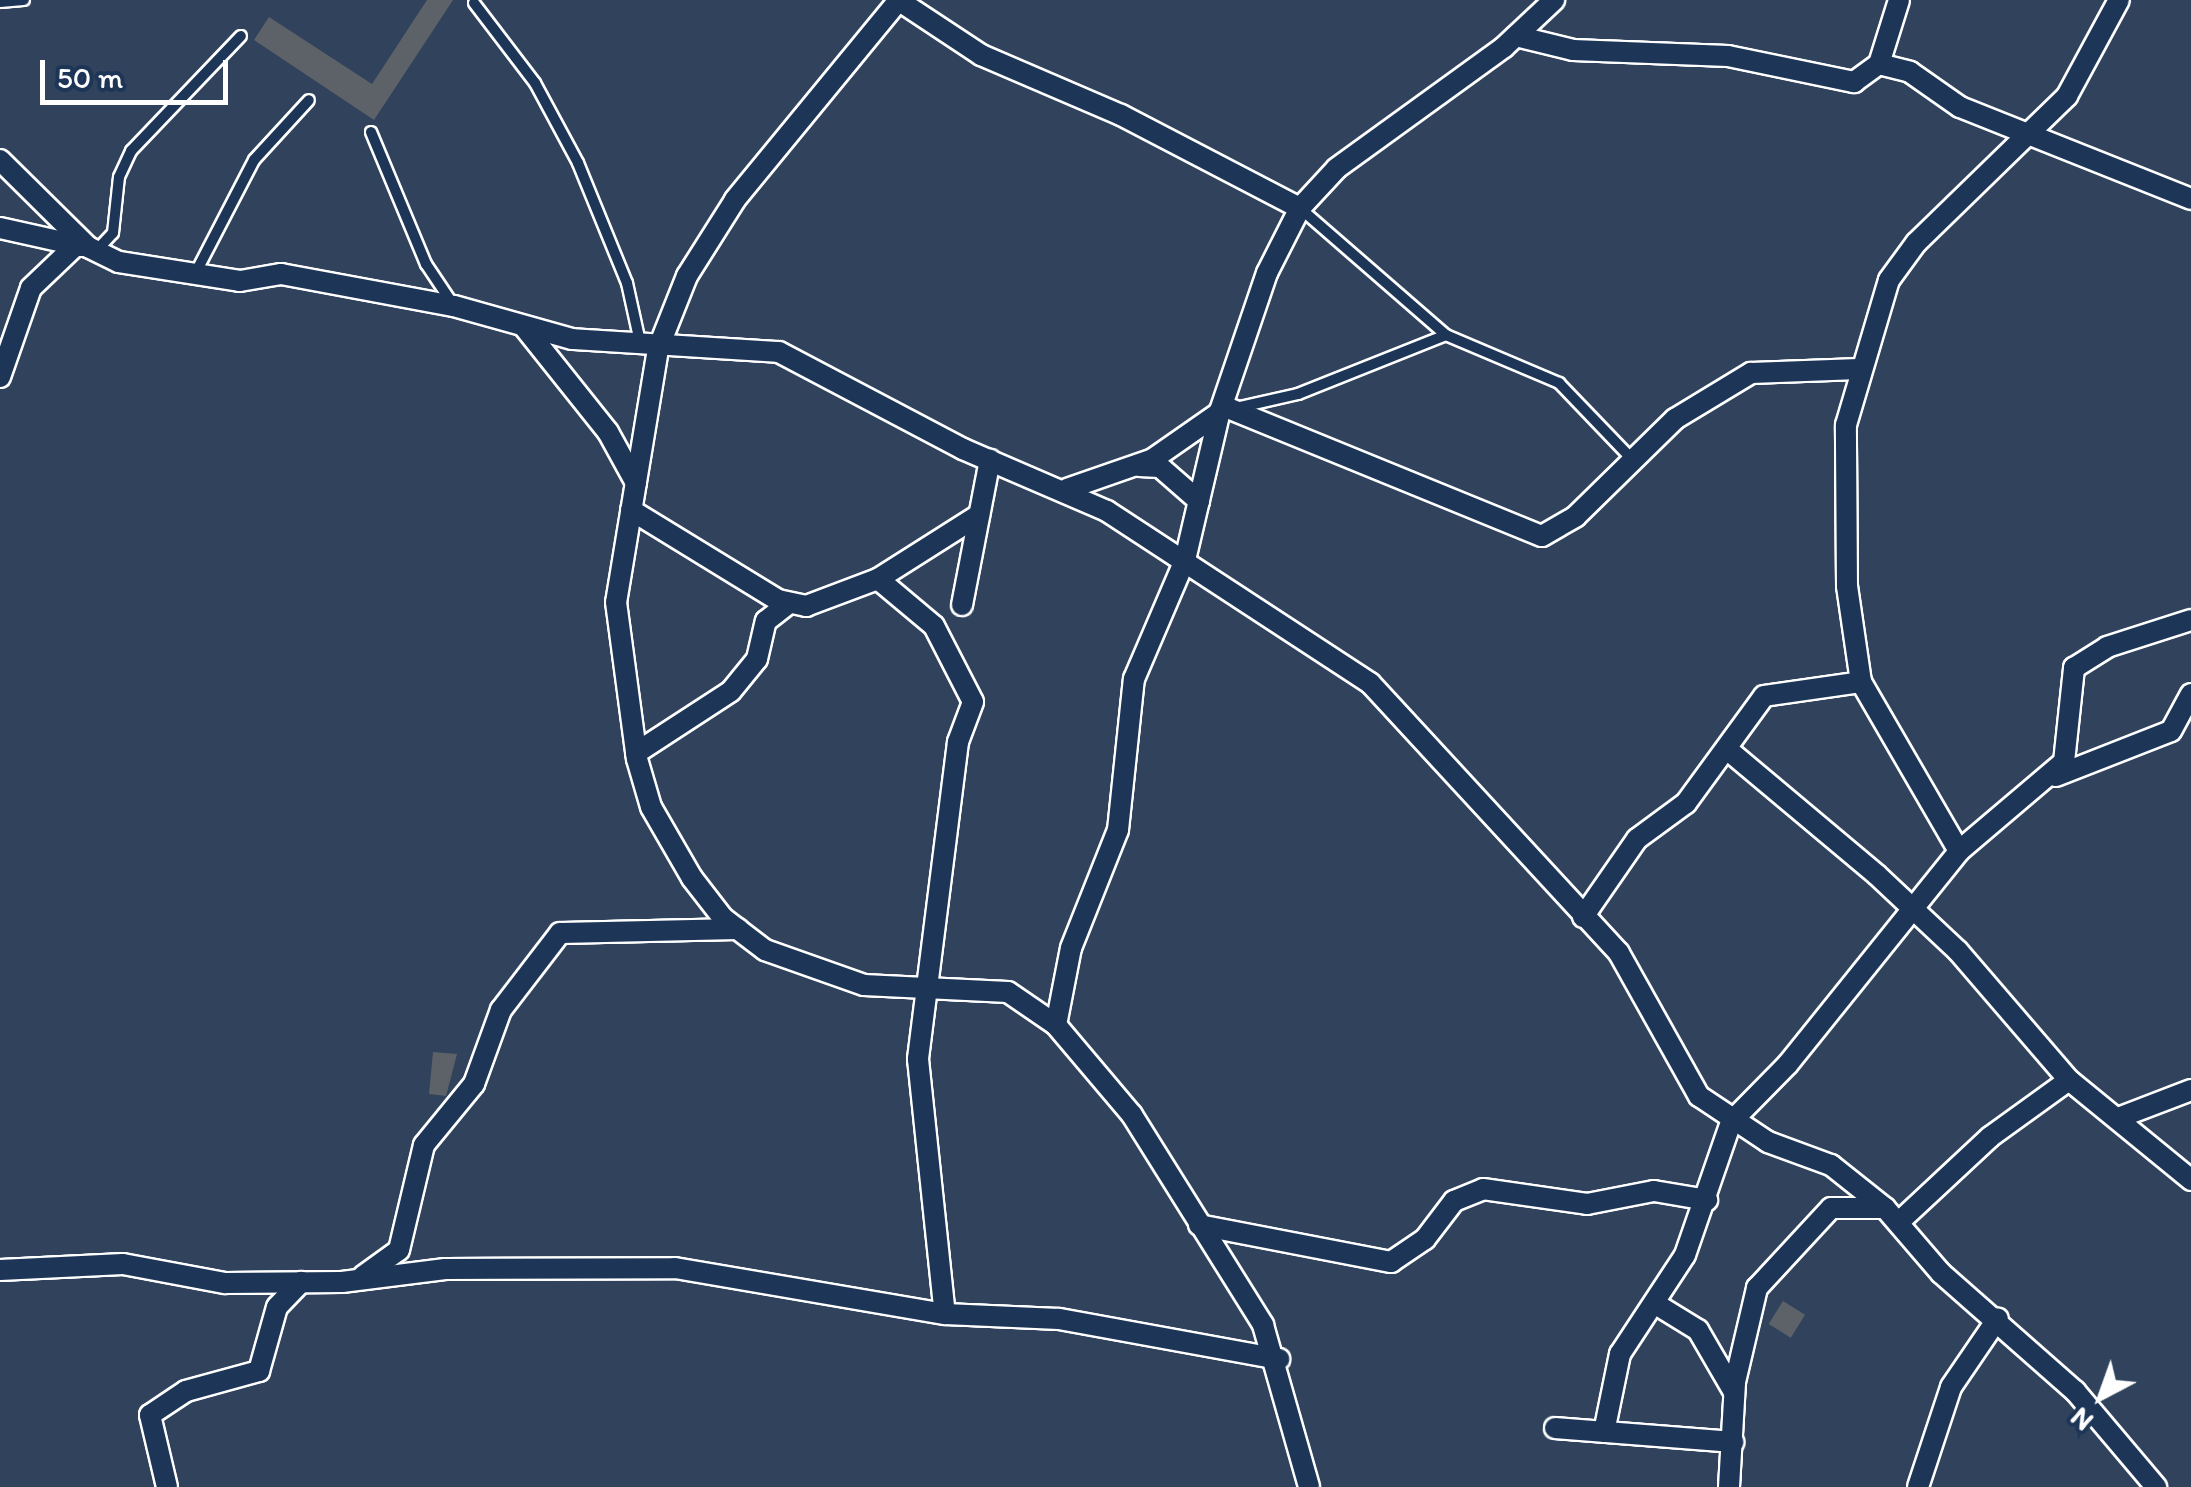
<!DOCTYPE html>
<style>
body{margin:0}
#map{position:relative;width:2191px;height:1487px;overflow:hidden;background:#30425c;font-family:Itim,sans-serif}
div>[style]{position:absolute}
.building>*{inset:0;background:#5d6268;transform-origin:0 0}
.roads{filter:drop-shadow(2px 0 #fff) drop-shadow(-2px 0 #fff) drop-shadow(0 2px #fff) drop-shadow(0 -2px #fff)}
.lane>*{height:10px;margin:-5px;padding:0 5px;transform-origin:5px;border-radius:5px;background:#1d3557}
.street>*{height:20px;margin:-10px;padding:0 10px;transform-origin:10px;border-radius:10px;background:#1d3557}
span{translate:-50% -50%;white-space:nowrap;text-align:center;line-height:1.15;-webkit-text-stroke:8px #1d3557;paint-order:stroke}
.north{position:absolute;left:2051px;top:1347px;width:100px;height:100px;-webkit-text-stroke:8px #1d3557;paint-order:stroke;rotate:221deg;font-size:28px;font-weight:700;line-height:40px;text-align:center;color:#fff}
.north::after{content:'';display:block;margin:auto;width:35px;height:45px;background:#fff;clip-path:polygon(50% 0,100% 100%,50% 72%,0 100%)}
.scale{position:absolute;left:40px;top:60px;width:188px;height:45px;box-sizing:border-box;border:5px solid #fff;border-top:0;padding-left:12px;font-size:30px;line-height:35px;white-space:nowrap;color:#fff;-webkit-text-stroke:8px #1d3557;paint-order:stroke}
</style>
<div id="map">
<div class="building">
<i style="clip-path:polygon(427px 0,453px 0,374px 120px,254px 40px,269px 17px,372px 84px)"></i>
<i style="clip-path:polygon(433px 1052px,457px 1054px,446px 1096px,429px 1094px)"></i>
<i style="left:1783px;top:1301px;width:26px;height:27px;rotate:32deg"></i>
</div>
<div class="roads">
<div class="lane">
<i style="left:0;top:2px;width:24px;rotate:-5deg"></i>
<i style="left:474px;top:3px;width:101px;rotate:52.7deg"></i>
<i style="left:535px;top:83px;width:91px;rotate:61.7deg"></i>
<i style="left:578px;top:163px;width:130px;rotate:67.8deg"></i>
<i style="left:627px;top:283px;width:60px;rotate:77.6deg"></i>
<i style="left:371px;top:132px;width:143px;rotate:67.4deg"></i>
<i style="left:426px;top:264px;width:50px;rotate:56.3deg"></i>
<i style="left:1301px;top:209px;width:192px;rotate:41deg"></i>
<i style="left:1446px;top:335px;width:123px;rotate:23deg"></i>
<i style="left:1559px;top:383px;width:101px;rotate:46.2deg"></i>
<i style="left:97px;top:250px;width:23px;rotate:-47deg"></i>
<i style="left:113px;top:233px;width:56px;rotate:-83.9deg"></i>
<i style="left:119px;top:177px;width:29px;rotate:-65deg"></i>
<i style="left:131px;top:151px;width:159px;rotate:-46.3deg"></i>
<i style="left:196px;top:272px;width:126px;rotate:-62.6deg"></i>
<i style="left:254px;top:160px;width:81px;rotate:-47.5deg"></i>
<i style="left:1236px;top:408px;width:64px;rotate:-12.7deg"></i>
<i style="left:1298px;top:394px;width:159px;rotate:-21.7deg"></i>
</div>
<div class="street">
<i style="left:898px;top:0;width:100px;rotate:33.5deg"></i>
<i style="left:981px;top:55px;width:152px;rotate:23.2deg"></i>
<i style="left:1121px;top:115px;width:202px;rotate:27.5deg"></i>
<i style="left:899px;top:0;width:259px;rotate:129.4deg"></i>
<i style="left:735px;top:200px;width:90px;rotate:122.3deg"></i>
<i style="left:687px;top:276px;width:79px;rotate:111.7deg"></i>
<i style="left:658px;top:349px;width:256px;rotate:99.4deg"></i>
<i style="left:616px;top:602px;width:158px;rotate:82.4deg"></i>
<i style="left:637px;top:759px;width:50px;rotate:73.7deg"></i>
<i style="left:651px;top:807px;width:82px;rotate:60deg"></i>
<i style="left:692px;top:878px;width:51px;rotate:52.2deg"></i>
<i style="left:723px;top:918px;width:53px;rotate:37.3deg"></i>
<i style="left:765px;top:950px;width:105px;rotate:19.5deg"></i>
<i style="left:864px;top:985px;width:144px;rotate:2.8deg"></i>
<i style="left:1008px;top:992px;width:58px;rotate:34.5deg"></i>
<i style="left:1056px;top:1025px;width:118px;rotate:49.8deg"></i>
<i style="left:1132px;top:1115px;width:248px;rotate:58deg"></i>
<i style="left:1263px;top:1325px;width:168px;rotate:74.1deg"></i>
<i style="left:1516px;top:36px;width:59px;rotate:13.8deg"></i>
<i style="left:1573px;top:50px;width:155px;rotate:2.2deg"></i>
<i style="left:1728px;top:56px;width:129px;rotate:11.7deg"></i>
<i style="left:1854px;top:82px;width:31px;rotate:-36deg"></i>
<i style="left:1879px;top:64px;width:67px;rotate:-72.6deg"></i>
<i style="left:1879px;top:64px;width:32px;rotate:14deg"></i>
<i style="left:1910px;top:72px;width:61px;rotate:35deg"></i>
<i style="left:1960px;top:107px;width:249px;rotate:21.7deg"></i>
<i style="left:0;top:160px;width:124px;rotate:44.7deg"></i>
<i style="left:88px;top:247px;width:34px;rotate:26deg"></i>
<i style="left:119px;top:262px;width:122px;rotate:8.9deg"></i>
<i style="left:240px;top:281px;width:42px;rotate:-9.7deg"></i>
<i style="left:281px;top:274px;width:176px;rotate:10.5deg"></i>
<i style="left:454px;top:306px;width:123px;rotate:15.6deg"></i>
<i style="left:572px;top:339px;width:207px;rotate:3.6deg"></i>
<i style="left:779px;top:352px;width:208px;rotate:27.8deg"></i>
<i style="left:963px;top:449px;width:157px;rotate:23.3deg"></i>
<i style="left:1107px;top:511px;width:314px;rotate:33.2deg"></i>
<i style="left:1370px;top:683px;width:367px;rotate:47.3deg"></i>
<i style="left:1619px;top:953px;width:164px;rotate:60.8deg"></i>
<i style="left:1699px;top:1096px;width:83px;rotate:33.7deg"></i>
<i style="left:1768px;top:1142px;width:67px;rotate:20.1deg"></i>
<i style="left:1831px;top:1165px;width:69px;rotate:38.5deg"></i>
<i style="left:1885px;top:1208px;width:86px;rotate:49.3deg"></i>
<i style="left:1941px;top:1273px;width:179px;rotate:41.4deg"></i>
<i style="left:2075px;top:1391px;width:126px;rotate:49.8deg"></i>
<i style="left:0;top:228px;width:83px;rotate:12.5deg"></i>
<i style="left:525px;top:328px;width:133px;rotate:51.4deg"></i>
<i style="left:608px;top:432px;width:58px;rotate:61.2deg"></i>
<i style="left:0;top:377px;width:94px;rotate:-70.8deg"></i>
<i style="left:31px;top:288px;width:62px;rotate:-43.7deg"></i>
<i style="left:1223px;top:406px;width:344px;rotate:22.2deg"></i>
<i style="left:1542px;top:536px;width:39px;rotate:-30deg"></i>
<i style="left:1576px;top:516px;width:139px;rotate:-44.4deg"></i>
<i style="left:1675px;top:419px;width:89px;rotate:-31.2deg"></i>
<i style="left:1751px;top:373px;width:108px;rotate:-2.1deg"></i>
<i style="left:1139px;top:466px;width:21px;rotate:3deg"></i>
<i style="left:1160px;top:467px;width:52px;rotate:41.1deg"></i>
<i style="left:1067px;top:489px;width:91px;rotate:-19.2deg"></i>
<i style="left:1153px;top:459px;width:80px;rotate:-34.9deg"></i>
<i style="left:631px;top:510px;width:172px;rotate:31.5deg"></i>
<i style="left:778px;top:600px;width:29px;rotate:12deg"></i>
<i style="left:806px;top:606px;width:77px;rotate:-20.6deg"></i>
<i style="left:878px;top:579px;width:120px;rotate:-32.4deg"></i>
<i style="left:878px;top:579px;width:73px;rotate:40deg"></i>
<i style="left:934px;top:626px;width:85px;rotate:62.8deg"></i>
<i style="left:973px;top:702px;width:43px;rotate:110.6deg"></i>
<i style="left:958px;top:742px;width:320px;rotate:97.2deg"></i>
<i style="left:918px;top:1059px;width:256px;rotate:84deg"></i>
<i style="left:962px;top:605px;width:148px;rotate:-79.1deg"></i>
<i style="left:1728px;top:750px;width:194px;rotate:40deg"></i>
<i style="left:1877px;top:875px;width:111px;rotate:43.2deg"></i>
<i style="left:1958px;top:951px;width:170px;rotate:49.3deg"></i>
<i style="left:2069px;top:1080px;width:158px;rotate:39.3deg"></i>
<i style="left:636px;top:753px;width:113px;rotate:-33.1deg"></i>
<i style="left:731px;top:691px;width:41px;rotate:-50.9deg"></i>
<i style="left:757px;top:659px;width:39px;rotate:-77deg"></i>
<i style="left:766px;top:621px;width:28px;rotate:-38deg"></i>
<i style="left:2056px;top:776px;width:123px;rotate:-21.4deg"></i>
<i style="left:2171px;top:731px;width:42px;rotate:-61.6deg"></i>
<i style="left:1959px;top:851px;width:195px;rotate:-120.1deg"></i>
<i style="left:1861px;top:682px;width:97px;rotate:-98.3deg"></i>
<i style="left:1847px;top:586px;width:161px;rotate:-90.4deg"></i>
<i style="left:1846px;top:425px;width:151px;rotate:-73.5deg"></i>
<i style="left:1889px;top:280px;width:46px;rotate:-53.9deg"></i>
<i style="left:1916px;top:243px;width:211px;rotate:-44.2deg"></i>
<i style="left:2067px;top:96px;width:109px;rotate:-61.6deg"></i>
<i style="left:1583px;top:917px;width:95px;rotate:-55.3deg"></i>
<i style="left:1637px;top:839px;width:61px;rotate:-36.3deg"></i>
<i style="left:1686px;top:803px;width:132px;rotate:-53.9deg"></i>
<i style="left:1764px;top:696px;width:98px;rotate:-8.2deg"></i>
<i style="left:1056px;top:1025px;width:78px;rotate:-79deg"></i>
<i style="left:1071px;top:948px;width:127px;rotate:-68.3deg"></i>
<i style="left:1118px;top:830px;width:152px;rotate:-84deg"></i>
<i style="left:1134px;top:679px;width:129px;rotate:-66.8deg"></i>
<i style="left:1185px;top:560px;width:153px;rotate:-76.8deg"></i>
<i style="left:1220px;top:411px;width:146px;rotate:-71.2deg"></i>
<i style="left:1267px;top:273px;width:73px;rotate:-63.1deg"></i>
<i style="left:1300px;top:208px;width:54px;rotate:-47.2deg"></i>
<i style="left:1337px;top:168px;width:206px;rotate:-35.9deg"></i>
<i style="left:1504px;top:47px;width:69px;rotate:-43.2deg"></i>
<i style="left:2118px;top:1118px;width:78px;rotate:-21deg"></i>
<i style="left:1900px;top:1221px;width:123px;rotate:-43deg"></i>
<i style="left:1990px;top:1137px;width:97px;rotate:-35.8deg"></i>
<i style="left:1199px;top:1225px;width:196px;rotate:10.9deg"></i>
<i style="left:1391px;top:1262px;width:41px;rotate:-34.1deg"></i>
<i style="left:1425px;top:1239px;width:48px;rotate:-52.7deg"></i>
<i style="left:1454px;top:1201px;width:31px;rotate:-22deg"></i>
<i style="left:1483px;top:1189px;width:105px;rotate:8.2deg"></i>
<i style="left:1587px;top:1204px;width:68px;rotate:-11deg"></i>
<i style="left:1654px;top:1191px;width:54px;rotate:9.6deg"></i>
<i style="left:0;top:1270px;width:123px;rotate:-2.8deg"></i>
<i style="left:123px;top:1264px;width:104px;rotate:10.6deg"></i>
<i style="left:225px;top:1283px;width:117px;rotate:-0.5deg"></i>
<i style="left:342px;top:1282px;width:104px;rotate:-7.2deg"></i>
<i style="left:445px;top:1269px;width:230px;rotate:-0.2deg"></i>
<i style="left:675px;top:1268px;width:274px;rotate:9.7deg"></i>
<i style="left:945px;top:1314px;width:114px;rotate:2.5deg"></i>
<i style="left:1059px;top:1319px;width:224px;rotate:10.3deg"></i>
<i style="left:363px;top:1276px;width:44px;rotate:-35.8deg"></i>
<i style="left:399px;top:1250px;width:108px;rotate:-76.6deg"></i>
<i style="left:424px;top:1145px;width:79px;rotate:-50.7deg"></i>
<i style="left:474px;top:1084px;width:79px;rotate:-70deg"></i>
<i style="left:501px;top:1010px;width:97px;rotate:-52.5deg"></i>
<i style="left:560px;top:933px;width:178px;rotate:-1.3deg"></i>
<i style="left:1654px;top:1303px;width:52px;rotate:31.5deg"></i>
<i style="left:1698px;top:1330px;width:72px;rotate:59.9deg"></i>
<i style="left:1555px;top:1428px;width:179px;rotate:4.5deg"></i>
<i style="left:1604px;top:1432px;width:80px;rotate:-78.4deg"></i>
<i style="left:1620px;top:1354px;width:118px;rotate:-56.7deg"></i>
<i style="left:1685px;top:1255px;width:141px;rotate:-70.9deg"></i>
<i style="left:1731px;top:1122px;width:81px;rotate:-45.5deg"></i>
<i style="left:1788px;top:1064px;width:273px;rotate:-51.2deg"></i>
<i style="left:1959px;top:851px;width:138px;rotate:-40.3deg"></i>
<i style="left:2064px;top:762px;width:95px;rotate:-83.9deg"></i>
<i style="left:2074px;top:668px;width:39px;rotate:-32deg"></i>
<i style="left:2107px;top:647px;width:88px;rotate:-17.8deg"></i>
<i style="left:167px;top:1487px;width:74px;rotate:-103.3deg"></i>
<i style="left:150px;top:1415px;width:43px;rotate:-33.7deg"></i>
<i style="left:186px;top:1391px;width:76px;rotate:-15.3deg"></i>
<i style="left:259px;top:1371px;width:66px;rotate:-74.3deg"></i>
<i style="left:277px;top:1307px;width:35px;rotate:-46deg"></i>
<i style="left:1729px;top:1487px;width:105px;rotate:-86.7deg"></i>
<i style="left:1735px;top:1382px;width:97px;rotate:-76.8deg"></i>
<i style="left:1757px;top:1288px;width:109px;rotate:-47.2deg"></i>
<i style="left:1831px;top:1208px;width:54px"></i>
<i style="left:1918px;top:1487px;width:105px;rotate:-71.7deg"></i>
<i style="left:1951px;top:1387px;width:83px;rotate:-55.7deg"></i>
</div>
</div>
<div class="north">N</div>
<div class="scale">50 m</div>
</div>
